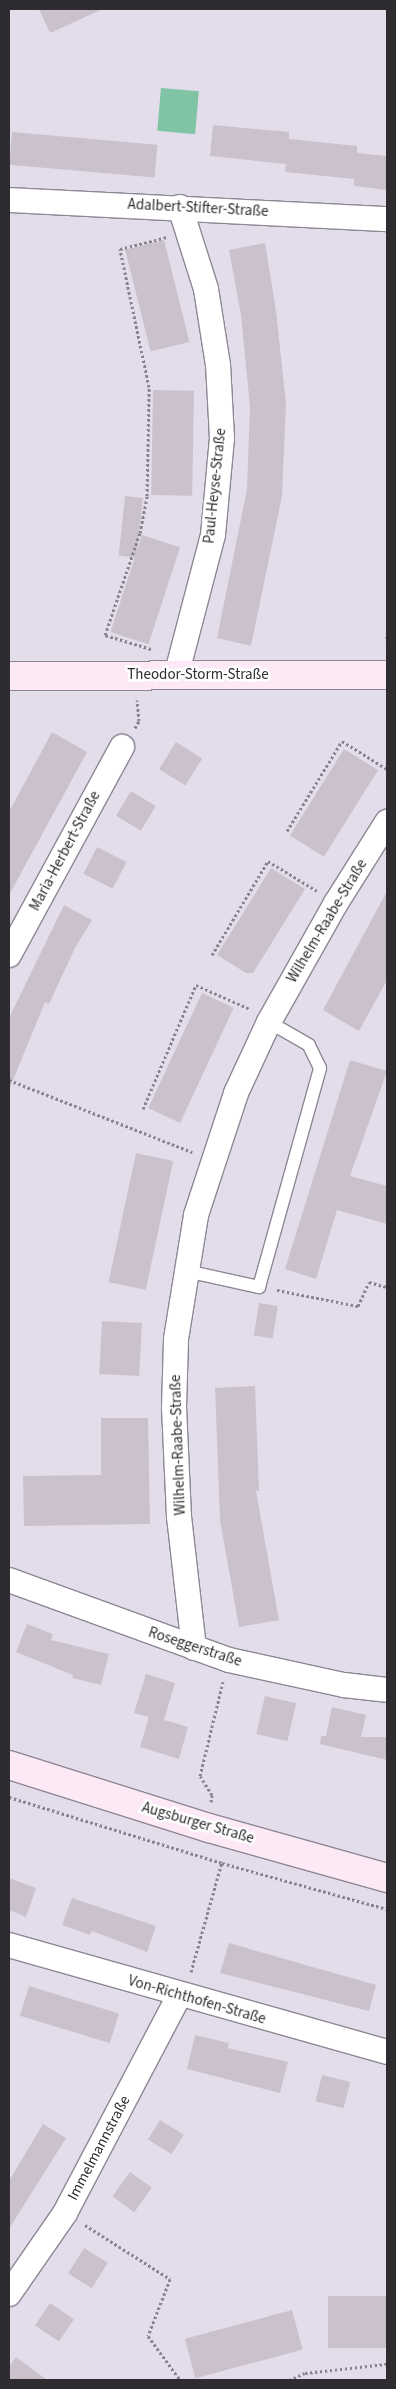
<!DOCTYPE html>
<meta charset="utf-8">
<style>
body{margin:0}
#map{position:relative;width:396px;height:2389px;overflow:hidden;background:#e3ddeb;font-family:"Source Sans 3",sans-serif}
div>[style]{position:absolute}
.green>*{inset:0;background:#7fc5a5;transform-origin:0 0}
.building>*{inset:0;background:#cbc1cd;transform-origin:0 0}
.path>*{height:3px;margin-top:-1.5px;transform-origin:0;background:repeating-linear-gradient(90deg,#88848e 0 2.5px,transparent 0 5px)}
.roads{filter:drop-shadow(1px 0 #8c8793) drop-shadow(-1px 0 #8c8793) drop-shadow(0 1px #8c8793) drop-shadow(0 -1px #8c8793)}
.lane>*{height:12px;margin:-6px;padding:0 6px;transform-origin:6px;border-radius:6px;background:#fff}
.street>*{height:24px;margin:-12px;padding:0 12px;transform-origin:12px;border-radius:12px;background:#fff}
.secondary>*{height:28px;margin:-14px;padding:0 14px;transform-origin:14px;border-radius:14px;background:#fde9f6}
span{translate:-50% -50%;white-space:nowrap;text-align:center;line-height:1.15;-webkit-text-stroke:5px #fff;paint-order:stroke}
.street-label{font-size:15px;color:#2e2c31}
.frame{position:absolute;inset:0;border:10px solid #2e2c31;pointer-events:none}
</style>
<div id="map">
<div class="green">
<i style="left:161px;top:88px;width:38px;height:43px;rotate:5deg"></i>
</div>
<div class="building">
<i style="clip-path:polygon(39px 9px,103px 9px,50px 33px)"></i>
<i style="clip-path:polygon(213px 125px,289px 132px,289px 139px,357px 146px,357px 153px,387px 156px,387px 190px,354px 186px,354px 179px,285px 172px,286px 164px,210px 156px)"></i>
<i style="left:12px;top:132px;width:146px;height:33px;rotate:5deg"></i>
<i style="left:164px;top:240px;width:105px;height:40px;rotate:76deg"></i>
<i style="clip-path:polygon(265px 243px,276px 311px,286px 403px,282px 496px,251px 646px,217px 638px,247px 489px,250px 407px,241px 315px,229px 250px)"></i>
<i style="left:153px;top:390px;width:41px;height:105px;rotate:1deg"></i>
<i style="left:125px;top:496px;width:18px;height:60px;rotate:6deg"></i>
<i style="left:142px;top:535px;width:40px;height:102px;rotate:18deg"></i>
<i style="clip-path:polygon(52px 732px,87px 752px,9px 895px,9px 812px)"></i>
<i style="left:176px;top:742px;width:31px;height:32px;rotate:32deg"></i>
<i style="left:344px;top:749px;width:40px;height:102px;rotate:32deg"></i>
<i style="left:131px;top:791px;width:29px;height:29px;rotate:31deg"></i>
<i style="left:97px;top:847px;width:33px;height:30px;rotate:27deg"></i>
<i style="clip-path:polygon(271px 868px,305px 889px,253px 973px,246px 973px,217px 955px)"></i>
<i style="clip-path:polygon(387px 891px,387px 980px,359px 1031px,323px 1010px)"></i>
<i style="clip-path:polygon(64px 905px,92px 920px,76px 946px,49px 1004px,45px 1002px,9px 1090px,9px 1018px)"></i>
<i style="left:202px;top:993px;width:35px;height:127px;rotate:25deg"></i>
<i style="clip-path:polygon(350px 1060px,387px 1071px,350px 1176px,387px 1186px,387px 1224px,337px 1210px,316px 1279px,285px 1269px)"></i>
<i style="left:136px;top:1153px;width:38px;height:132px;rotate:12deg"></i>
<i style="left:259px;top:1303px;width:19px;height:33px;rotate:9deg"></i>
<i style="left:102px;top:1321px;width:40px;height:53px;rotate:3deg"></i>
<i style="clip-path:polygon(255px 1386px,259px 1491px,256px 1491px,279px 1620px,239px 1627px,220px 1520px,215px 1388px)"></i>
<i style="clip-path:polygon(101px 1418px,148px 1418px,150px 1524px,24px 1526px,23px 1476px,101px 1475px)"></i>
<i style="clip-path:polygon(27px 1624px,53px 1634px,51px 1640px,109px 1654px,101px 1685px,72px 1678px,73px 1675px,16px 1652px)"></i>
<i style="clip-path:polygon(146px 1674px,175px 1683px,164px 1720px,188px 1727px,179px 1759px,140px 1747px,149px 1717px,134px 1713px)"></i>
<i style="left:265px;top:1696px;width:32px;height:39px;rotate:13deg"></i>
<i style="clip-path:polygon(332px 1707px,366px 1715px,361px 1737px,387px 1737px,387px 1760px,320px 1744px,321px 1736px,326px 1736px)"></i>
<i style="clip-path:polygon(9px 1878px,36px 1888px,26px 1917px,9px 1910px)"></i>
<i style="clip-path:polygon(72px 1898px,156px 1926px,147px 1952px,92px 1931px,90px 1935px,62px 1925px)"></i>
<i style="clip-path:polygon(229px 1943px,376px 1985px,369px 2011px,220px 1973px)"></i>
<i style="left:29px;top:1986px;width:94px;height:31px;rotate:17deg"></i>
<i style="clip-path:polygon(195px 2035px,229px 2043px,228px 2048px,288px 2062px,280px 2093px,187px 2069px)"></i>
<i style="left:322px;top:2075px;width:29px;height:27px;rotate:14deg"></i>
<i style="left:160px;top:2120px;width:28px;height:23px;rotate:32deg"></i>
<i style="clip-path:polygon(43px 2124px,66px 2138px,9px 2229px,9px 2181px)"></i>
<i style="left:130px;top:2172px;width:27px;height:30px;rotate:36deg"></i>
<i style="left:84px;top:2248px;width:28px;height:30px;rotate:32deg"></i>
<i style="left:387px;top:2296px;width:52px;height:59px;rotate:90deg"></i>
<i style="left:50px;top:2303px;width:29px;height:27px;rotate:34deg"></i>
<i style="left:292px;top:2310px;width:41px;height:111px;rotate:75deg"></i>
<i style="clip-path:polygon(16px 2357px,47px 2380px,9px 2380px,9px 2367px)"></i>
</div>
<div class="path">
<i style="left:387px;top:636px;width:6px;rotate:90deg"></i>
<i style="left:151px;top:649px;width:48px;rotate:-163.1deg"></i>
<i style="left:105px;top:635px;width:108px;rotate:-71.1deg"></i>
<i style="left:140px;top:533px;width:38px;rotate:-79deg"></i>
<i style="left:147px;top:496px;width:109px;rotate:-88.9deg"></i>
<i style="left:149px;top:387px;width:141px;rotate:-101.9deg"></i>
<i style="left:120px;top:249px;width:49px;rotate:-14.3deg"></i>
<i style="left:135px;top:728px;width:8px;rotate:-60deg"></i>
<i style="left:139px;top:721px;width:21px;rotate:-95deg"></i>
<i style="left:287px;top:831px;width:105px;rotate:-58.6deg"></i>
<i style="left:342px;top:741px;width:53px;rotate:31.9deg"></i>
<i style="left:212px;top:955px;width:109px;rotate:-59.2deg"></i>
<i style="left:268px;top:861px;width:57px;rotate:31.5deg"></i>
<i style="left:9px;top:1080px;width:197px;rotate:21.5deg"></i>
<i style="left:143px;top:1109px;width:135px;rotate:-66.9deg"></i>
<i style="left:196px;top:985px;width:59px;rotate:24deg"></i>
<i style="left:277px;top:1290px;width:83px;rotate:11.2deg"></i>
<i style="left:358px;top:1306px;width:26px;rotate:-65deg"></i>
<i style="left:369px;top:1282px;width:19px;rotate:16deg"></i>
<i style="left:9px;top:1797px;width:223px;rotate:17.2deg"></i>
<i style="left:222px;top:1863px;width:171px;rotate:15.6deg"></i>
<i style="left:211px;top:1802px;width:7px;rotate:-82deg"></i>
<i style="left:212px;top:1795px;width:22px;rotate:-122deg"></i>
<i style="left:200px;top:1776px;width:97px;rotate:-76.3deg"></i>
<i style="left:191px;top:1972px;width:114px;rotate:-74.3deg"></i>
<i style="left:85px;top:2225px;width:101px;rotate:32.4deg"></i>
<i style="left:170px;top:2279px;width:61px;rotate:111.1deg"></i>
<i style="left:148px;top:2336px;width:54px;rotate:54deg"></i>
<i style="left:289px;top:2380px;width:17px;rotate:-24deg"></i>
<i style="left:305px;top:2373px;width:82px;rotate:-6.3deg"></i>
</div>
<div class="roads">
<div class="lane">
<i style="left:186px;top:1271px;width:75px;rotate:12.4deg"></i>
<i style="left:259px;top:1287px;width:227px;rotate:-74.4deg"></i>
<i style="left:320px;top:1068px;width:25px;rotate:-116deg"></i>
<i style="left:309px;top:1045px;width:46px;rotate:-150.1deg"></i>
</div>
<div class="street">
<i style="left:9px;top:200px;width:378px;rotate:2.9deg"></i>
<i style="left:176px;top:676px;width:146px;rotate:-75.3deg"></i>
<i style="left:213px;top:535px;width:97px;rotate:-84.7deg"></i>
<i style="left:222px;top:438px;width:73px;rotate:-93.1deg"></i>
<i style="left:218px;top:365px;width:77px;rotate:-99deg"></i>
<i style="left:206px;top:289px;width:86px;rotate:-107.6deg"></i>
<i style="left:9px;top:955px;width:237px;rotate:-61.5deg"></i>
<i style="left:9px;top:1580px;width:234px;rotate:20deg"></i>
<i style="left:229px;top:1660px;width:118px;rotate:12.3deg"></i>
<i style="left:344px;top:1685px;width:43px;rotate:6.6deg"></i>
<i style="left:194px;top:1648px;width:132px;rotate:-96.5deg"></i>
<i style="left:179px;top:1517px;width:109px;rotate:-92.6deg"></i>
<i style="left:174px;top:1408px;width:69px;rotate:-88.3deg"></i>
<i style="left:176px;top:1339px;width:126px;rotate:-80.8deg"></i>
<i style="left:196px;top:1215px;width:128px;rotate:-71.8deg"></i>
<i style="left:236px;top:1093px;width:78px;rotate:-65.1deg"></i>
<i style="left:269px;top:1022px;width:137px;rotate:-60.6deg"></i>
<i style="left:336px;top:903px;width:96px;rotate:-57.8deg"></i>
<i style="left:9px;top:1945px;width:393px;rotate:15.8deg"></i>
<i style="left:9px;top:2294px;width:98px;rotate:-55.3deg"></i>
<i style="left:65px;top:2213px;width:245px;rotate:-62.3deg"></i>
</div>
<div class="secondary">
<i style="left:9px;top:676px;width:378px;rotate:-0.2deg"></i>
<i style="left:9px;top:1765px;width:210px;rotate:17.5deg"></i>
<i style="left:209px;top:1828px;width:185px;rotate:15.7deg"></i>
</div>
</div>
<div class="street-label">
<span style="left:198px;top:208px;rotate:3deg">Adalbert-Stifter-Straße</span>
<span style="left:215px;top:486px;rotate:-84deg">Paul-Heyse-Straße</span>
<span style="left:198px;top:675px">Theodor-Storm-Straße</span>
<span style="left:65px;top:851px;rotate:-62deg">Maria-Herbert-Straße</span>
<span style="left:327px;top:921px;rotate:-59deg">Wilhelm-Raabe-Straße</span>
<span style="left:178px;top:1445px;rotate:-92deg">Wilhelm-Raabe-Straße</span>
<span style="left:195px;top:1647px;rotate:18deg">Roseggerstraße</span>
<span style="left:198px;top:1823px;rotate:16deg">Augsburger Straße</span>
<span style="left:197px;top:2000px;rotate:16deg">Von-Richthofen-Straße</span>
<span style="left:99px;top:2148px;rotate:-62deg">Immelmannstraße</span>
</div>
<div class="frame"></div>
</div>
